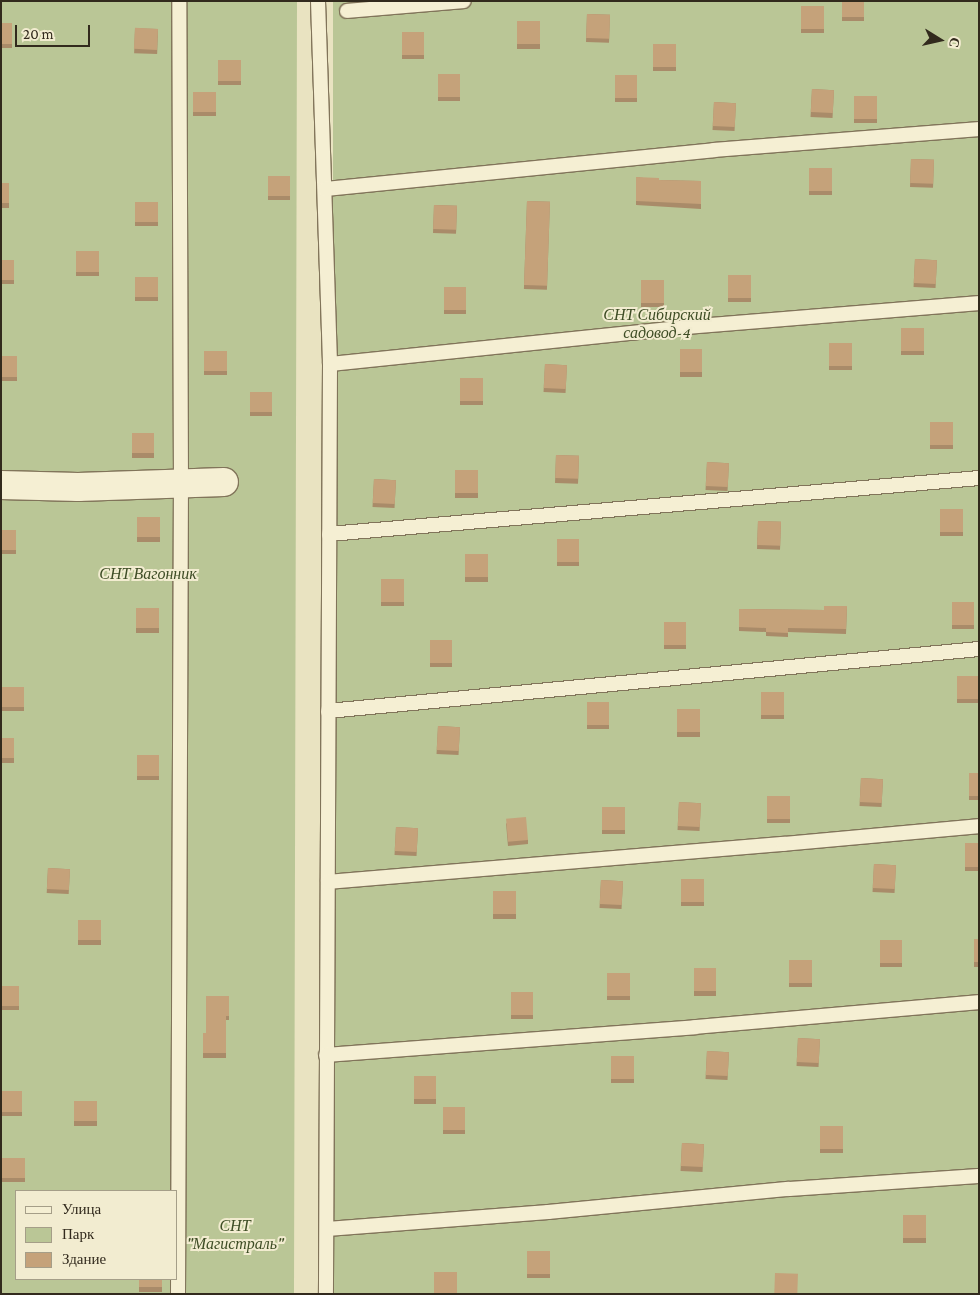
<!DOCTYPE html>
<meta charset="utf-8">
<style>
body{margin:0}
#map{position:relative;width:980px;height:1295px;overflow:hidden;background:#e9e3c1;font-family:"Crimson Pro",serif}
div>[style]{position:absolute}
.green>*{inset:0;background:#bac696;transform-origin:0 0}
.roads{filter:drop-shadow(1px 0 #81745a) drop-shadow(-1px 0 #81745a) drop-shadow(0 1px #81745a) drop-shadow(0 -1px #81745a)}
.service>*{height:14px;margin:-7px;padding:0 7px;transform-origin:7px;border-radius:7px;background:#f5efd3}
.minor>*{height:28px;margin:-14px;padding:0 14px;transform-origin:14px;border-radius:14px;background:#f5efd3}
.wall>*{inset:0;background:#a98b69;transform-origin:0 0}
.building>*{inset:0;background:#c5a27a;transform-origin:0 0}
span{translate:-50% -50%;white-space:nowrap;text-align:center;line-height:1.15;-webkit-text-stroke:4px #f2ecd0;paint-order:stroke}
.park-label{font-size:16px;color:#3e4d25;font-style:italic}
.frame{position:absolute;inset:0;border:2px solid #322a1d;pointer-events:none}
.legend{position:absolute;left:15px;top:1190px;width:162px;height:90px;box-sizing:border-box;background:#f2ecd0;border:1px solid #a59e88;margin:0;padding:6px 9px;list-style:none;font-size:15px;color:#322a1d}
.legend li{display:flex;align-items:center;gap:10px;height:25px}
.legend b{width:25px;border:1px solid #a59e88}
.north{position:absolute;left:915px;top:15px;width:50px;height:50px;-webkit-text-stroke:4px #f2ecd0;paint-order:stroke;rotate:100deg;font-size:14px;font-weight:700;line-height:20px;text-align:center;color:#322a1d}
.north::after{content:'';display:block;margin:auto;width:18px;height:22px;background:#322a1d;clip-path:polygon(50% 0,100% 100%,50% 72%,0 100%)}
.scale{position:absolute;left:15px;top:25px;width:75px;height:22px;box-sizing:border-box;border:2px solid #322a1d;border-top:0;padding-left:6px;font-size:15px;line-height:18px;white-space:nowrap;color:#322a1d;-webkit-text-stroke:4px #f2ecd0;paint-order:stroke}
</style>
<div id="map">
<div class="green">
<i style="clip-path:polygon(evenodd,1px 1px,297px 1px,294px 1294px,1px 1294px,1px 1px,16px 1191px,176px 1191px,176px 1279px,16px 1279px,16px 1191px)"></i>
<i style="left:333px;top:1px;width:646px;height:1293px"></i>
</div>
<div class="roads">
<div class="service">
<i style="left:318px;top:1px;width:363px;rotate:88.1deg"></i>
<i style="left:330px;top:364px;width:930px;rotate:90.25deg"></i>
<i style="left:347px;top:11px;width:117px;rotate:-4.9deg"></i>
<i style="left:325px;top:189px;width:391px;rotate:-5.7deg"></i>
<i style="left:714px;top:150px;width:266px;rotate:-4.5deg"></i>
<i style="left:330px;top:364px;width:359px;rotate:-5.9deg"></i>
<i style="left:687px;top:327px;width:293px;rotate:-4.7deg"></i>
<i style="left:329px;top:534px;width:652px;rotate:-4.92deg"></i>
<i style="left:328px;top:711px;width:654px;rotate:-5.44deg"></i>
<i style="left:328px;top:882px;width:457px;rotate:-4.8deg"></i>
<i style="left:783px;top:844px;width:197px;rotate:-5.2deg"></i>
<i style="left:326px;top:1055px;width:370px;rotate:-4.3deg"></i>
<i style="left:695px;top:1027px;width:285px;rotate:-5deg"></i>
<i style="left:327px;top:1229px;width:222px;rotate:-4.4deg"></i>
<i style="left:548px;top:1212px;width:242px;rotate:-5.5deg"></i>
<i style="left:789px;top:1189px;width:190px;rotate:-3.9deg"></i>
<i style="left:178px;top:1294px;width:810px;rotate:-89.79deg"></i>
<i style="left:181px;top:484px;width:483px;rotate:-90.2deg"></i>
</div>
<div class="minor">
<i style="left:1px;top:485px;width:77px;rotate:1.5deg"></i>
<i style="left:78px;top:487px;width:146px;rotate:-2deg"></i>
</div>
</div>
<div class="wall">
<i style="left:842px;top:1px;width:22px;height:20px"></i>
<i style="left:801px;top:6px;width:23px;height:27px"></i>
<i style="left:587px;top:14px;width:23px;height:28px;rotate:2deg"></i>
<i style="left:517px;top:21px;width:23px;height:28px"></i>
<i style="left:1px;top:23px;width:11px;height:25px"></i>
<i style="left:158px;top:29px;width:25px;height:23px;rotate:92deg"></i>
<i style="left:402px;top:32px;width:22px;height:27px"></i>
<i style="left:653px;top:44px;width:23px;height:27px"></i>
<i style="left:241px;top:60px;width:25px;height:23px;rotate:90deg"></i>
<i style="left:438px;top:74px;width:22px;height:27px"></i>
<i style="left:615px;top:75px;width:22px;height:27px"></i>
<i style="left:812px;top:89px;width:22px;height:28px;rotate:3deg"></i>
<i style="left:193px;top:92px;width:23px;height:24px"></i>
<i style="left:854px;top:96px;width:23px;height:27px"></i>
<i style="left:714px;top:102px;width:22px;height:28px;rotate:3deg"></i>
<i style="left:911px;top:159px;width:23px;height:28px;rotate:2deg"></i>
<i style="left:809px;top:168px;width:23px;height:27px"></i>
<i style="left:268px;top:176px;width:22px;height:24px"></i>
<i style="clip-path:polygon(636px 177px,659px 180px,701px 181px,701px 209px,636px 205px)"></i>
<i style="left:1px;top:183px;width:8px;height:25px"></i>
<i style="left:527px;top:201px;width:23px;height:88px;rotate:2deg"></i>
<i style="left:135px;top:202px;width:23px;height:24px"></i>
<i style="left:434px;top:205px;width:23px;height:28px;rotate:2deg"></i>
<i style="left:76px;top:251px;width:23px;height:25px"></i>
<i style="left:915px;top:259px;width:22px;height:28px;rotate:3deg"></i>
<i style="left:1px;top:260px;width:13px;height:24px"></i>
<i style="left:728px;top:275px;width:23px;height:27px"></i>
<i style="left:135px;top:277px;width:23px;height:24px"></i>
<i style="left:641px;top:280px;width:23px;height:27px"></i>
<i style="left:444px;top:287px;width:22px;height:27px"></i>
<i style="left:901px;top:328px;width:23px;height:27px"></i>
<i style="left:829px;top:343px;width:23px;height:27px"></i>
<i style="left:680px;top:349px;width:22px;height:28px"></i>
<i style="left:204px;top:351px;width:23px;height:24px"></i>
<i style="left:1px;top:356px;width:16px;height:25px"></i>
<i style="left:545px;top:364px;width:22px;height:28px;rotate:3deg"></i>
<i style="left:460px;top:378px;width:23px;height:27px"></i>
<i style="left:250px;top:392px;width:22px;height:24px"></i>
<i style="left:930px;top:422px;width:23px;height:27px"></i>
<i style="left:132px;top:433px;width:22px;height:25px"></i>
<i style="left:556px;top:455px;width:23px;height:28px;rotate:2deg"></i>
<i style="left:707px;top:462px;width:22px;height:28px;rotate:3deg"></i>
<i style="left:455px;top:470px;width:23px;height:28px"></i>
<i style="left:374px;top:479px;width:22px;height:28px;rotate:3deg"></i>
<i style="left:940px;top:509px;width:23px;height:27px"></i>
<i style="left:137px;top:517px;width:23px;height:25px"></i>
<i style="left:758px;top:521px;width:23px;height:28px;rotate:2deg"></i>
<i style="left:1px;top:530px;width:15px;height:24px"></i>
<i style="left:557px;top:539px;width:22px;height:27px"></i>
<i style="left:465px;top:554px;width:23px;height:28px"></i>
<i style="left:381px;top:579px;width:23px;height:27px"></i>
<i style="left:952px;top:602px;width:22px;height:27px"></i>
<i style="clip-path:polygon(847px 606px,846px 634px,788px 632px,788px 637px,766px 636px,766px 632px,739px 631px,739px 609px,824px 610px)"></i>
<i style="left:136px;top:608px;width:23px;height:25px"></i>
<i style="left:664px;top:622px;width:22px;height:27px"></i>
<i style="left:430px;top:640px;width:22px;height:27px"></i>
<i style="left:957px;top:676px;width:22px;height:27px"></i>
<i style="left:1px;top:687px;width:23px;height:24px"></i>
<i style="left:761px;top:692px;width:23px;height:27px"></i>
<i style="left:587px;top:702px;width:22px;height:27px"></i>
<i style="left:677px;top:709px;width:23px;height:28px"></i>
<i style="left:438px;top:726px;width:22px;height:28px;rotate:3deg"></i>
<i style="left:1px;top:738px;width:13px;height:25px"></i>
<i style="left:137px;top:755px;width:22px;height:25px"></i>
<i style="left:969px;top:773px;width:10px;height:27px"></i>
<i style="left:861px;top:778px;width:22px;height:28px;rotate:3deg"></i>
<i style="left:767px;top:796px;width:23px;height:27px"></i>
<i style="left:679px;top:802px;width:22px;height:28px;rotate:3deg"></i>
<i style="left:602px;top:807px;width:23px;height:27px"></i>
<i style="clip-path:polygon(506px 823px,528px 840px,528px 844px,508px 846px)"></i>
<i style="left:396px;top:827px;width:22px;height:28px;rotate:3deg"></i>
<i style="left:965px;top:843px;width:14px;height:28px"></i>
<i style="left:874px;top:864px;width:22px;height:28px;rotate:3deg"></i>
<i style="left:48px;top:868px;width:22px;height:25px;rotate:3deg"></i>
<i style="left:681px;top:879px;width:23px;height:27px"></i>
<i style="left:601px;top:880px;width:22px;height:28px;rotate:3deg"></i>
<i style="left:493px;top:891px;width:23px;height:28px"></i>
<i style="left:78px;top:920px;width:23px;height:25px"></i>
<i style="left:974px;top:939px;width:5px;height:28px"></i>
<i style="left:880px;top:940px;width:22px;height:27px"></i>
<i style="left:789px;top:960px;width:23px;height:27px"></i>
<i style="left:694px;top:968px;width:22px;height:28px"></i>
<i style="left:607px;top:973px;width:23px;height:27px"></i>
<i style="left:1px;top:986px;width:18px;height:24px"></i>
<i style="left:511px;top:992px;width:22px;height:27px"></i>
<i style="clip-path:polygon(229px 996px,229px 1020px,226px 1020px,226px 1058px,203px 1058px,203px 1033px,206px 1033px)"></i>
<i style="left:798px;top:1038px;width:22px;height:28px;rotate:3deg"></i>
<i style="left:707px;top:1051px;width:22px;height:28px;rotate:3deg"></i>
<i style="left:611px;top:1056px;width:23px;height:27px"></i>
<i style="left:414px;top:1076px;width:22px;height:28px"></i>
<i style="left:1px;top:1091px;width:21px;height:25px"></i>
<i style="left:74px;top:1101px;width:23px;height:25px"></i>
<i style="left:443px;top:1107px;width:22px;height:27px"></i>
<i style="left:820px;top:1126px;width:23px;height:27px"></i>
<i style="left:682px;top:1143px;width:22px;height:28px;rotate:3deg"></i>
<i style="left:2px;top:1158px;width:23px;height:24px"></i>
<i style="left:903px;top:1215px;width:23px;height:28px"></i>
<i style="left:527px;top:1251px;width:23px;height:27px"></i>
<i style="left:139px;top:1279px;width:23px;height:13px"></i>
</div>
<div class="building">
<i style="left:842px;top:1px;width:22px;height:16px"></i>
<i style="left:801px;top:6px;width:23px;height:23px"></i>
<i style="left:587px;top:14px;width:23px;height:24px;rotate:2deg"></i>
<i style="left:517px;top:21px;width:23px;height:23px"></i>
<i style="left:1px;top:23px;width:11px;height:21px"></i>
<i style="left:158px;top:29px;width:21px;height:23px;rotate:93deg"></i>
<i style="left:402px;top:32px;width:22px;height:23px"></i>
<i style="left:653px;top:44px;width:23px;height:23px"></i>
<i style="left:241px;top:60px;width:21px;height:23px;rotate:90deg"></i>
<i style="left:438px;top:74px;width:22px;height:23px"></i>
<i style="left:615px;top:75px;width:22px;height:23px"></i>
<i style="left:812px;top:89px;width:22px;height:23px;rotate:3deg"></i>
<i style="left:193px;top:92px;width:23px;height:20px"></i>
<i style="left:854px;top:96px;width:23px;height:23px"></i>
<i style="left:714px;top:102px;width:22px;height:24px;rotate:3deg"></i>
<i style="left:911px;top:159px;width:23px;height:24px;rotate:2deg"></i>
<i style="left:809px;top:168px;width:23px;height:23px"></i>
<i style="left:268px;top:176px;width:22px;height:20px"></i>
<i style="clip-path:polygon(636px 177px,659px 178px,659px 180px,701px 181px,701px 204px,636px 201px)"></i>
<i style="left:1px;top:183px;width:8px;height:20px"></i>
<i style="left:527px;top:201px;width:23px;height:84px;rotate:2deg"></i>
<i style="left:135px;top:202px;width:23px;height:20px"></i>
<i style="left:434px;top:205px;width:23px;height:24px;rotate:2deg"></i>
<i style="left:76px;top:251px;width:23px;height:21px"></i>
<i style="left:915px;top:259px;width:22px;height:24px;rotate:3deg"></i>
<i style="left:1px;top:260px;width:13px;height:20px"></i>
<i style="left:728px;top:275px;width:23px;height:23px"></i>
<i style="left:135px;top:277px;width:23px;height:20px"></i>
<i style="left:641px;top:280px;width:23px;height:23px"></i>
<i style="left:444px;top:287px;width:22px;height:23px"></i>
<i style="left:901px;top:328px;width:23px;height:23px"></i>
<i style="left:829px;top:343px;width:23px;height:23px"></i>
<i style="left:680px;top:349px;width:22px;height:23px"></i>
<i style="left:204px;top:351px;width:23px;height:20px"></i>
<i style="left:1px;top:356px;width:16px;height:21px"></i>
<i style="left:545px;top:364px;width:22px;height:24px;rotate:3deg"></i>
<i style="left:460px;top:378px;width:23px;height:23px"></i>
<i style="left:250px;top:392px;width:22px;height:20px"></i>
<i style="left:930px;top:422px;width:23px;height:23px"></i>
<i style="left:132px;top:433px;width:22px;height:20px"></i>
<i style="left:556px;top:455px;width:23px;height:23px;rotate:2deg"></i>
<i style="left:707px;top:462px;width:22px;height:24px;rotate:3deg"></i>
<i style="left:455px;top:470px;width:23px;height:23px"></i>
<i style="left:374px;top:479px;width:22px;height:24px;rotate:3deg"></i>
<i style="left:940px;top:509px;width:23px;height:23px"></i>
<i style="left:137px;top:517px;width:23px;height:20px"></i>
<i style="left:758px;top:521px;width:23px;height:24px;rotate:2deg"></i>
<i style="left:1px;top:530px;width:15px;height:20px"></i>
<i style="left:557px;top:539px;width:22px;height:23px"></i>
<i style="left:465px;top:554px;width:23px;height:23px"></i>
<i style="left:381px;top:579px;width:23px;height:23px"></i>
<i style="left:952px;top:602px;width:22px;height:23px"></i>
<i style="clip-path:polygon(824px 606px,847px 606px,846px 629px,788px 628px,788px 633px,766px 632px,766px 628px,739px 627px,739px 609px,824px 610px)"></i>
<i style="left:136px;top:608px;width:23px;height:20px"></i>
<i style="left:664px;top:622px;width:22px;height:23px"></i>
<i style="left:430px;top:640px;width:22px;height:23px"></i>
<i style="left:957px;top:676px;width:22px;height:23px"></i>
<i style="left:1px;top:687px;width:23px;height:20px"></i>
<i style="left:761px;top:692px;width:23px;height:23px"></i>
<i style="left:587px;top:702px;width:22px;height:23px"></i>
<i style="left:677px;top:709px;width:23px;height:23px"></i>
<i style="left:438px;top:726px;width:22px;height:24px;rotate:3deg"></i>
<i style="left:1px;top:738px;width:13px;height:20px"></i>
<i style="left:137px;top:755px;width:22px;height:21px"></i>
<i style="left:969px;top:773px;width:10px;height:23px"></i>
<i style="left:861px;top:778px;width:22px;height:24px;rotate:3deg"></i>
<i style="left:767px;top:796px;width:23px;height:23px"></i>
<i style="left:679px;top:802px;width:22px;height:24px;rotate:3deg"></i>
<i style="left:602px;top:807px;width:23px;height:23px"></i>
<i style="left:526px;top:817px;width:23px;height:20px;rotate:85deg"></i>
<i style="left:396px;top:827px;width:22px;height:24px;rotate:3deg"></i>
<i style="left:965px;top:843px;width:14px;height:24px"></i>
<i style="left:874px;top:864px;width:22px;height:24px;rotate:3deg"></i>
<i style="left:48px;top:868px;width:22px;height:21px;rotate:3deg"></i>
<i style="left:681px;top:879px;width:23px;height:23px"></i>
<i style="left:601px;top:880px;width:22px;height:24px;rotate:3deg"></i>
<i style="left:493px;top:891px;width:23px;height:23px"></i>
<i style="left:78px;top:920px;width:23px;height:20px"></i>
<i style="left:974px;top:939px;width:5px;height:23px"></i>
<i style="left:880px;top:940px;width:22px;height:23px"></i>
<i style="left:789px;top:960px;width:23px;height:23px"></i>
<i style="left:694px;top:968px;width:22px;height:23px"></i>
<i style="left:607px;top:973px;width:23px;height:23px"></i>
<i style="left:1px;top:986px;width:18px;height:20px"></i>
<i style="left:511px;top:992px;width:22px;height:23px"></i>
<i style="clip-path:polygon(206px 996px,229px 996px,229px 1016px,226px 1016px,226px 1053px,203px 1053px,203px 1033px,206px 1033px)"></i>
<i style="left:798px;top:1038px;width:22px;height:24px;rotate:3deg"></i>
<i style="left:707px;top:1051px;width:22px;height:24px;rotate:3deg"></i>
<i style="left:611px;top:1056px;width:23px;height:23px"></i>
<i style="left:414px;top:1076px;width:22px;height:23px"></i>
<i style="left:1px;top:1091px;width:21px;height:21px"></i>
<i style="left:74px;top:1101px;width:23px;height:20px"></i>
<i style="left:443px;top:1107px;width:22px;height:23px"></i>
<i style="left:820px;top:1126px;width:23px;height:23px"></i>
<i style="left:682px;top:1143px;width:22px;height:23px;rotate:3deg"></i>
<i style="left:2px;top:1158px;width:23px;height:20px"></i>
<i style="left:903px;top:1215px;width:23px;height:23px"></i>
<i style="left:527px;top:1251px;width:23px;height:23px"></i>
<i style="left:434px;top:1272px;width:23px;height:22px"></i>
<i style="left:775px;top:1273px;width:23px;height:21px;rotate:2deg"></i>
<i style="left:139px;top:1279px;width:23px;height:8px"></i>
</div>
<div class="park-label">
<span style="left:657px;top:324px">СНТ Сибирский<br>садовод-4</span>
<span style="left:148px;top:574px">СНТ Вагонник</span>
<span style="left:235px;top:1235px">СНТ<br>"Магистраль"</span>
</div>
<div class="frame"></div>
<ul class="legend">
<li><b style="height:6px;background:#f5efd3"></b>Улица</li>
<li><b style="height:14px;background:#bac696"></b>Парк</li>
<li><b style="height:14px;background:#c5a27a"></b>Здание</li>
</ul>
<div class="north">С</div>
<div class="scale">20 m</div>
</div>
